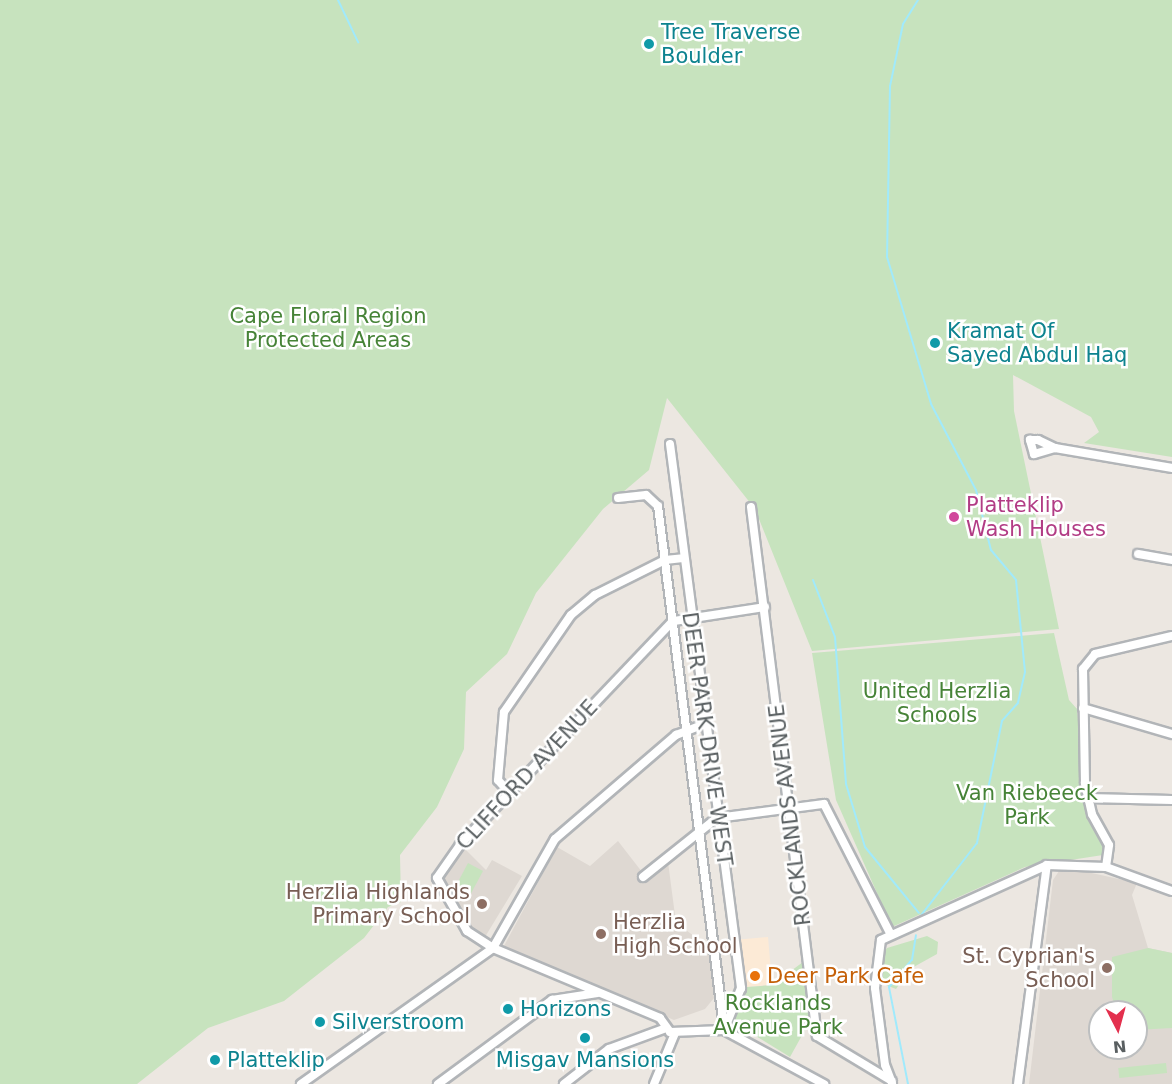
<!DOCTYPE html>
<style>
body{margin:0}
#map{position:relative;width:1172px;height:1084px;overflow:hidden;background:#ece7e1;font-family:"DejaVu Sans",sans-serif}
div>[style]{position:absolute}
.commercial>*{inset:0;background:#fcead6;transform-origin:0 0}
.education>*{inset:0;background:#ded8d2}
.green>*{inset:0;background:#c7e3be;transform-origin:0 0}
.stream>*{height:2px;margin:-1px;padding:0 1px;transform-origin:1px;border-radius:1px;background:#a1eafc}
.roads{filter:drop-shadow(2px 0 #b2b5b8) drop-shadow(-2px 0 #b2b5b8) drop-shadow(0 2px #b2b5b8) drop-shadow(0 -2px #b2b5b8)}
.minor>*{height:8px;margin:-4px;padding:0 4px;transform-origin:4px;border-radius:4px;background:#fff}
.dots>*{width:16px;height:16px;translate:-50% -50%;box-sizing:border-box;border:3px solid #fff;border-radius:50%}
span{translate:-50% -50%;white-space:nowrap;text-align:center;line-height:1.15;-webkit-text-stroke:5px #fff;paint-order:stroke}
.culture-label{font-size:21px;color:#0d838f}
.left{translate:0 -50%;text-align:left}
.park-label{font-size:21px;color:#468337}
.hotel-label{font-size:21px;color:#b23c85}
.street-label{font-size:21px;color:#595f61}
.education-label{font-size:21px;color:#785e54}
.right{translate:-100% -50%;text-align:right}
.food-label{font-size:21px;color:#c56008}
.north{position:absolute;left:1088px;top:1000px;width:60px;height:60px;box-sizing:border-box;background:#fff;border:2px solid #bdbfc0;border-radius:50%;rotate:174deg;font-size:16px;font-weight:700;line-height:24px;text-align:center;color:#595f61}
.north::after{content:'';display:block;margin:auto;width:21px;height:27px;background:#e3304e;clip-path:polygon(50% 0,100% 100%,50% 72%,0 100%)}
</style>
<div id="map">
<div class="commercial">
<i style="left:768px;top:937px;width:48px;height:34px;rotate:85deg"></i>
</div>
<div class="education">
<i style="clip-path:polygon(618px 841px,649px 881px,668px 862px,676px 923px,708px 946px,714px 998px,705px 1009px,674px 1020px,504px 946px,557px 847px,590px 866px)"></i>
<i style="clip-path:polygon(465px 849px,486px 870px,492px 860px,522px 876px,485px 937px,473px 929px,442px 880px)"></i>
<i style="clip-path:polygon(evenodd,1078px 870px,1137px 883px,1132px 895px,1148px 948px,1172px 953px,1172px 1084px,1029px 1084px,1053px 880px,1059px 871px,1078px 870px,1100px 1012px,1136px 1012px,1136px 1048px,1100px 1048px,1100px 1012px)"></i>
</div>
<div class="green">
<i style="clip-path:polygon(0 0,1172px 0,1172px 457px,1084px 443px,1099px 432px,1091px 417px,1013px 375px,1014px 411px,1059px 629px,812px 651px,755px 509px,667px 398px,649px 470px,603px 509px,536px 593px,507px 654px,466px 692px,464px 749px,437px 807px,400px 855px,401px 902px,388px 907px,364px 938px,284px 1001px,208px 1028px,137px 1084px,0 1084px)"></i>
<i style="clip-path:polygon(1054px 633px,1069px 700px,1077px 709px,1086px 805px,1104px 844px,1103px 855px,1025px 867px,892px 927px,836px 800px,812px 653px)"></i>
<i style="left:468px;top:863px;width:17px;height:33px;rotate:28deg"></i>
<i style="clip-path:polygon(927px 936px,938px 942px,937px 954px,910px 969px,896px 989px,878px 982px,877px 964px,887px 948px)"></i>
<i style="clip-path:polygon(1148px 948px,1172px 953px,1172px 1028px,1136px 1030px,1136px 1012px,1117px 1012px,1112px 997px,1112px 957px)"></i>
<i style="clip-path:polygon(803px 962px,810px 1021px,790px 1057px,733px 1022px,747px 987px,772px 985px)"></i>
<i style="left:1166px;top:1063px;width:10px;height:48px;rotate:84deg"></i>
</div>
<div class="stream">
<i style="left:338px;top:0;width:47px;rotate:64.5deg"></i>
<i style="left:918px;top:0;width:28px;rotate:122deg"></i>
<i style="left:903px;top:24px;width:63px;rotate:101.8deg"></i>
<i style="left:890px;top:86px;width:171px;rotate:91deg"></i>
<i style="left:887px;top:257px;width:153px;rotate:73.3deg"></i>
<i style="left:931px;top:404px;width:97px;rotate:62.4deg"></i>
<i style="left:976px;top:490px;width:62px;rotate:76deg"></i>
<i style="left:991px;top:550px;width:39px;rotate:50deg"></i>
<i style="left:1016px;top:580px;width:92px;rotate:84.4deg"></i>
<i style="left:1025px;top:672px;width:32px;rotate:103deg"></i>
<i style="left:1018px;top:703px;width:24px;rotate:132deg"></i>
<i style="left:1002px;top:721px;width:125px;rotate:101.6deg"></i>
<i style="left:977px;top:843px;width:95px;rotate:127.7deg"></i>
<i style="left:813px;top:580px;width:61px;rotate:68.9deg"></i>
<i style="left:835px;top:637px;width:147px;rotate:85.7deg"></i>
<i style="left:846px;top:784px;width:66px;rotate:73.2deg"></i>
<i style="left:865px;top:847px;width:85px;rotate:50.7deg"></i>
<i style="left:908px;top:1084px;width:99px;rotate:-101.1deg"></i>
<i style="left:889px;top:987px;width:35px;rotate:-50deg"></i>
<i style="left:912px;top:960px;width:25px;rotate:-81deg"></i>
</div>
<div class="roads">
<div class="minor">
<i style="left:1030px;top:440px;width:8px"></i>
<i style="left:1038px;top:440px;width:19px;rotate:25deg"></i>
<i style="left:1055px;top:448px;width:22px;rotate:164deg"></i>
<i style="left:1034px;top:454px;width:15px;rotate:-106deg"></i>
<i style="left:670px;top:444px;width:549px;rotate:82.56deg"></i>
<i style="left:741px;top:988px;width:45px;rotate:112deg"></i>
<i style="left:1055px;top:448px;width:119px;rotate:9.7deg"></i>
<i style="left:618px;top:498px;width:28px;rotate:-6deg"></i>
<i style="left:646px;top:495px;width:16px;rotate:43deg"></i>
<i style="left:658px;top:506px;width:526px;rotate:82.79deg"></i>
<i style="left:751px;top:507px;width:533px;rotate:82.89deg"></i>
<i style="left:817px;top:1036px;width:87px;rotate:31deg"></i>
<i style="left:1138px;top:554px;width:35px;rotate:10deg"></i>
<i style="left:765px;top:607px;width:93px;rotate:171.3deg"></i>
<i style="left:673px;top:621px;width:309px;rotate:133.6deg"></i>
<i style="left:460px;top:845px;width:40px;rotate:124.9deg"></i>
<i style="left:437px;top:878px;width:61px;rotate:60.5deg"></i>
<i style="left:467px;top:931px;width:31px;rotate:33deg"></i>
<i style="left:493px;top:948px;width:181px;rotate:22.7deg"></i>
<i style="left:660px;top:1018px;width:17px;rotate:54deg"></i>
<i style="left:670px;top:1032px;width:54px;rotate:-2.1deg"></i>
<i style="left:724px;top:1030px;width:114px;rotate:28.4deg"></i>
<i style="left:1083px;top:708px;width:93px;rotate:16.3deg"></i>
<i style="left:509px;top:792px;width:16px;rotate:-133deg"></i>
<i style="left:498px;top:780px;width:68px;rotate:-85deg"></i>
<i style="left:504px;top:712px;width:118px;rotate:-55.4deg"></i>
<i style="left:571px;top:615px;width:31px;rotate:-40deg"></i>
<i style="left:595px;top:595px;width:78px;rotate:-26.6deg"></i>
<i style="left:665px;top:560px;width:18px;rotate:-6deg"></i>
<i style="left:1088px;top:798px;width:84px;rotate:1.4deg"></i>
<i style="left:1106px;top:867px;width:22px;rotate:-82deg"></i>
<i style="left:1109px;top:845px;width:35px;rotate:-119deg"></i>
<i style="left:1092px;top:814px;width:32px;rotate:-103deg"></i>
<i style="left:1085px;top:783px;width:114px;rotate:-91deg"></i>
<i style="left:1083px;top:669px;width:19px;rotate:-51deg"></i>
<i style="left:1095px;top:654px;width:79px;rotate:-13.2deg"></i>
<i style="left:643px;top:877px;width:95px;rotate:-38.6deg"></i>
<i style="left:717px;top:818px;width:108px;rotate:-7.5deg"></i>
<i style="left:824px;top:804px;width:147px;rotate:62.9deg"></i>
<i style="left:892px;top:1083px;width:19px;rotate:-111deg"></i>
<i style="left:885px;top:1065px;width:78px;rotate:-97.4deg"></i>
<i style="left:875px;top:988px;width:48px;rotate:-82.9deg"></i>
<i style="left:881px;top:940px;width:182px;rotate:-24.3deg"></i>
<i style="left:1047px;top:865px;width:59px;rotate:1.9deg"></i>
<i style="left:1106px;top:867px;width:70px;rotate:20deg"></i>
<i style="left:301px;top:1084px;width:235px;rotate:-35.3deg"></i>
<i style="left:493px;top:948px;width:125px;rotate:-60.4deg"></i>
<i style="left:555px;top:839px;width:160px;rotate:-40.7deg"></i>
<i style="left:676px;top:735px;width:31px;rotate:-21deg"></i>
<i style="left:438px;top:1084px;width:142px;rotate:-36.4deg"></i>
<i style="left:552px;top:1000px;width:46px;rotate:-8.8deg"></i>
<i style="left:564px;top:1084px;width:57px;rotate:-37.9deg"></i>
<i style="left:609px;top:1049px;width:61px;rotate:-20.2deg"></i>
<i style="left:654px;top:1084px;width:55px;rotate:-67.6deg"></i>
<i style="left:1018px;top:1084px;width:221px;rotate:-82.5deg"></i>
</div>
</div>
<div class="dots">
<i style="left:649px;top:44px;background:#0f9aa8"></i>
<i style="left:935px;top:343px;background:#0f9aa8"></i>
<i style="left:954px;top:517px;background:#d1479c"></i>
<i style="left:482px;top:904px;background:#8d6e63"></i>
<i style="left:601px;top:934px;background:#8d6e63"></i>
<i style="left:1107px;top:968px;background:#8d6e63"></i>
<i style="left:755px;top:976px;background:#e8710a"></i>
<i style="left:508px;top:1009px;background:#0f9aa8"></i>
<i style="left:320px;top:1022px;background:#0f9aa8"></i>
<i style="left:585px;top:1038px;background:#0f9aa8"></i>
<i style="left:215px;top:1060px;background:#0f9aa8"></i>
</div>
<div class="culture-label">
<span class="left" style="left:661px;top:44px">Tree Traverse<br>Boulder</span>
<span class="left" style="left:947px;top:343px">Kramat Of<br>Sayed Abdul Haq</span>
<span class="left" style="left:520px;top:1009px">Horizons</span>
<span class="left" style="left:332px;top:1022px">Silverstroom</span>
<span class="left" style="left:227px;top:1060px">Platteklip</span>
<span style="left:585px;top:1060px">Misgav Mansions</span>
</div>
<div class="park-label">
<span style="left:328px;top:328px">Cape Floral Region<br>Protected Areas</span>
<span style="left:937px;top:703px">United Herzlia<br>Schools</span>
<span style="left:1027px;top:805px">Van Riebeeck<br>Park</span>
<span style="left:778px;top:1015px">Rocklands<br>Avenue Park</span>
</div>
<div class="hotel-label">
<span class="left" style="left:966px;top:517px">Platteklip<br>Wash Houses</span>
</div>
<div class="street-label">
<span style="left:707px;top:739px;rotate:82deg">DEER PARK DRIVE WEST</span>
<span style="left:527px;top:775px;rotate:-47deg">CLIFFORD AVENUE</span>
<span style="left:790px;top:815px;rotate:-97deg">ROCKLANDS AVENUE</span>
</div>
<div class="education-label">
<span class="right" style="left:470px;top:904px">Herzlia Highlands<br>Primary School</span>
<span class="left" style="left:613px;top:934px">Herzlia<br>High School</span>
<span class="right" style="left:1095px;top:968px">St. Cyprian's<br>School</span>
</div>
<div class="food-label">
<span class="left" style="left:767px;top:976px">Deer Park Cafe</span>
</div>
<div class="north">N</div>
</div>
